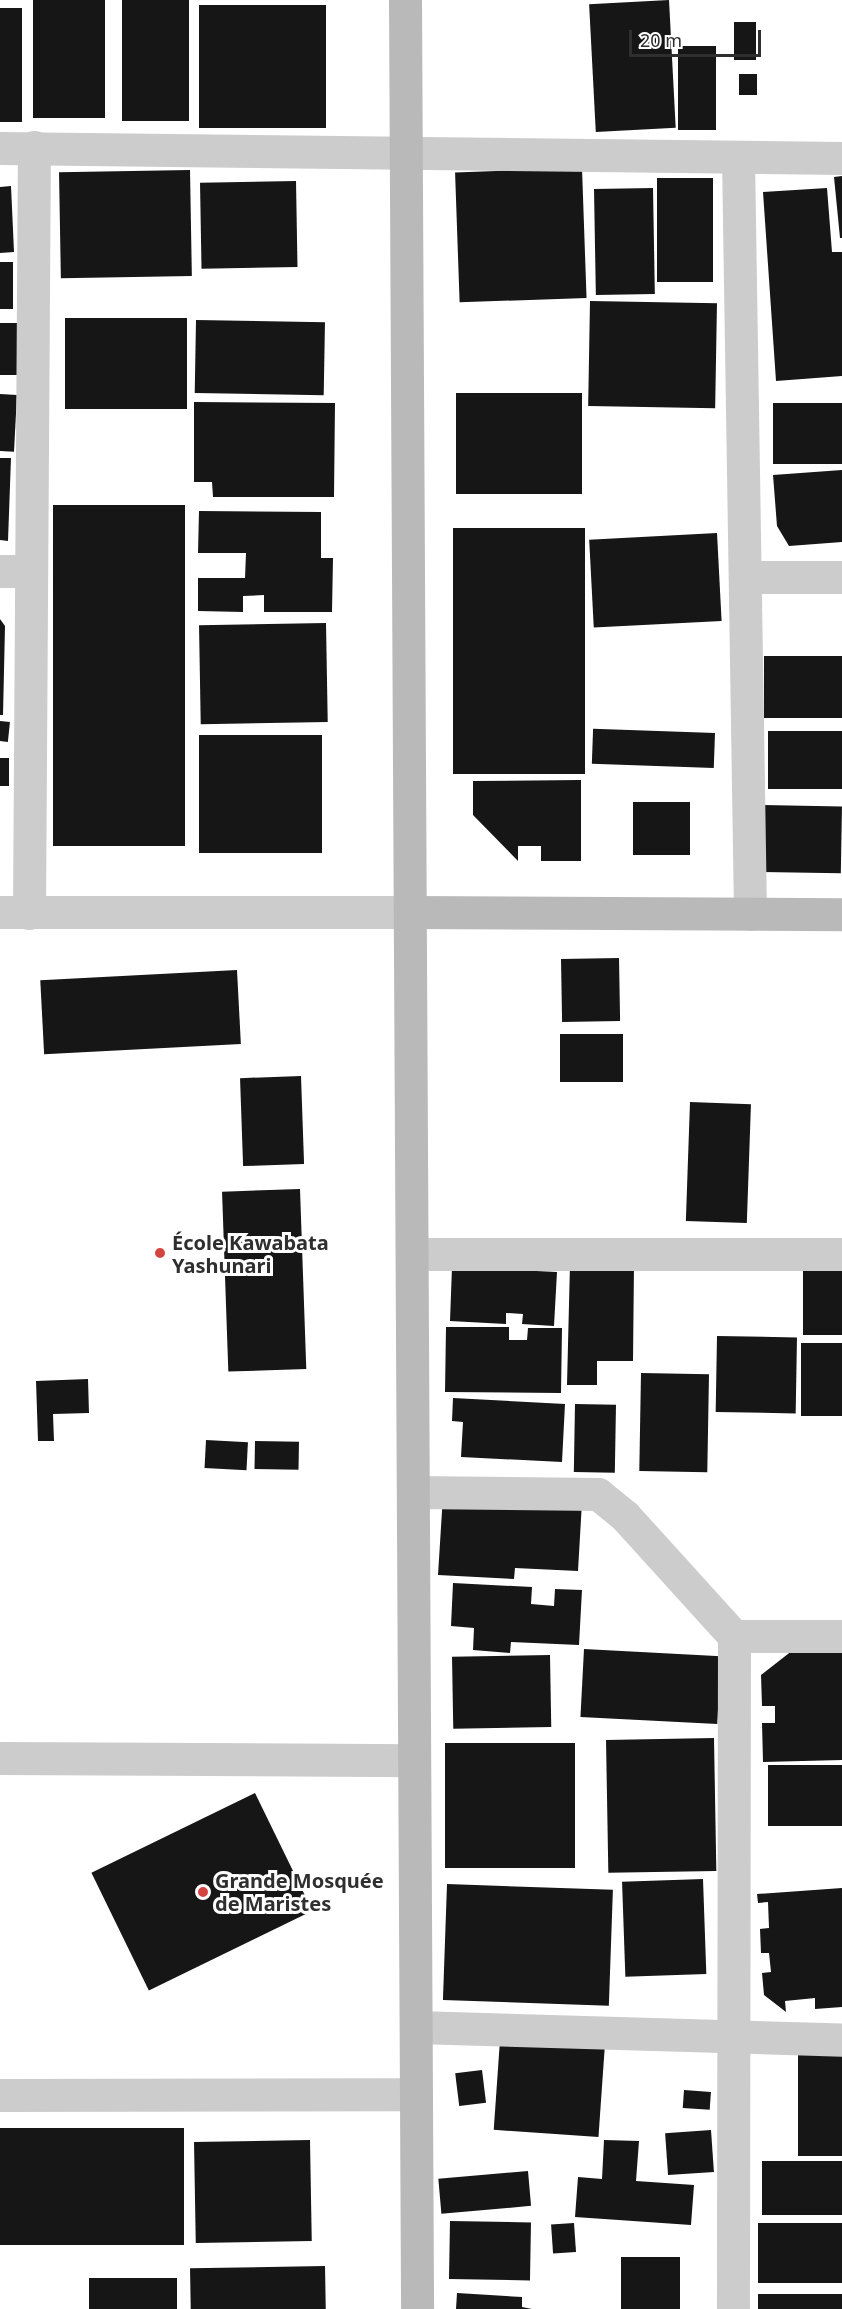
<!DOCTYPE html>
<meta charset="utf-8">
<style>
body{margin:0}
#map{position:relative;width:842px;height:2309px;overflow:hidden;background:#fff;font-family:"Noto Sans",sans-serif}
div>[style]{position:absolute}
.building>*{inset:0;background:#161616;transform-origin:0 0}
.street>*{height:33px;margin:-16.5px;padding:0 16.5px;transform-origin:16.5px;border-radius:16.5px;background:#ccc}
.secondary>*{height:33px;margin:-16.5px;padding:0 16.5px;transform-origin:16.5px;border-radius:16.5px;background:#b9b9b9}
.dots>*{width:16px;height:16px;translate:-50% -50%;box-sizing:border-box;border:3px solid #fff;border-radius:50%}
span{translate:-50% -50%;white-space:nowrap;text-align:center;line-height:1.15;-webkit-text-stroke:6px #fff;paint-order:stroke}
.poi-label{font-size:20px;color:#2f2f2f;font-weight:700}
.left{translate:0 -50%;text-align:left}
.scale{position:absolute;left:629px;top:30px;width:132px;height:27px;box-sizing:border-box;border:3px solid #2f2f2f;border-top:0;padding-left:8px;font-size:18px;line-height:21px;white-space:nowrap;color:#2f2f2f;-webkit-text-stroke:4px #fff;paint-order:stroke}
</style>
<div id="map">
<div class="building">
<i style="left:33px;top:0;width:72px;height:118px"></i>
<i style="left:122px;top:0;width:67px;height:121px"></i>
<i style="left:669px;top:0;width:128px;height:80px;rotate:87deg"></i>
<i style="left:199px;top:5px;width:127px;height:123px"></i>
<i style="left:0;top:8px;width:22px;height:114px"></i>
<i style="left:734px;top:22px;width:22px;height:38px"></i>
<i style="left:716px;top:46px;width:84px;height:38px;rotate:90deg"></i>
<i style="left:739px;top:74px;width:18px;height:21px"></i>
<i style="left:582px;top:168px;width:130px;height:127px;rotate:88deg"></i>
<i style="left:190px;top:170px;width:106px;height:131px;rotate:89deg"></i>
<i style="clip-path:polygon(842px 176px,842px 238px,840px 238px,834px 177px)"></i>
<i style="left:657px;top:178px;width:56px;height:104px"></i>
<i style="left:296px;top:181px;width:86px;height:96px;rotate:89deg"></i>
<i style="clip-path:polygon(11px 186px,14px 252px,0 253px,0 187px)"></i>
<i style="left:653px;top:188px;width:106px;height:59px;rotate:89deg"></i>
<i style="clip-path:polygon(827px 188px,832px 252px,842px 252px,842px 376px,776px 381px,763px 192px)"></i>
<i style="left:0;top:262px;width:13px;height:47px"></i>
<i style="left:590px;top:301px;width:127px;height:105px;rotate:1deg"></i>
<i style="left:65px;top:318px;width:122px;height:91px"></i>
<i style="left:196px;top:320px;width:129px;height:73px;rotate:1deg"></i>
<i style="left:0;top:323px;width:17px;height:52px"></i>
<i style="left:456px;top:393px;width:126px;height:101px"></i>
<i style="left:0;top:394px;width:17px;height:57px;rotate:3deg"></i>
<i style="clip-path:polygon(194px 402px,335px 403px,334px 497px,213px 497px,212px 482px,194px 482px)"></i>
<i style="left:842px;top:403px;width:61px;height:69px;rotate:90deg"></i>
<i style="clip-path:polygon(0 458px,11px 458px,8px 541px,0 540px)"></i>
<i style="clip-path:polygon(842px 470px,842px 542px,789px 546px,777px 526px,773px 475px)"></i>
<i style="left:53px;top:505px;width:132px;height:341px"></i>
<i style="clip-path:polygon(199px 511px,321px 512px,321px 558px,333px 558px,332px 612px,264px 612px,264px 595px,243px 596px,243px 612px,198px 611px,198px 578px,245px 578px,246px 553px,198px 553px)"></i>
<i style="left:453px;top:528px;width:132px;height:246px"></i>
<i style="left:717px;top:533px;width:88px;height:128px;rotate:87deg"></i>
<i style="clip-path:polygon(0 619px,5px 626px,3px 715px,0 715px)"></i>
<i style="left:326px;top:623px;width:99px;height:127px;rotate:89deg"></i>
<i style="left:842px;top:656px;width:62px;height:78px;rotate:90deg"></i>
<i style="left:0;top:721px;width:10px;height:20px;rotate:6deg"></i>
<i style="left:842px;top:731px;width:58px;height:74px;rotate:90deg"></i>
<i style="left:715px;top:733px;width:35px;height:122px;rotate:92deg"></i>
<i style="left:199px;top:735px;width:123px;height:118px"></i>
<i style="left:0;top:758px;width:9px;height:28px"></i>
<i style="clip-path:polygon(581px 780px,581px 861px,541px 861px,541px 846px,518px 846px,518px 861px,473px 815px,473px 781px)"></i>
<i style="left:633px;top:802px;width:57px;height:53px"></i>
<i style="left:763px;top:805px;width:79px;height:67px;rotate:1deg"></i>
<i style="left:619px;top:958px;width:63px;height:58px;rotate:89deg"></i>
<i style="left:237px;top:970px;width:74px;height:197px;rotate:87deg"></i>
<i style="left:560px;top:1034px;width:63px;height:48px"></i>
<i style="left:301px;top:1076px;width:88px;height:61px;rotate:88deg"></i>
<i style="left:690px;top:1102px;width:61px;height:119px;rotate:2deg"></i>
<i style="left:300px;top:1189px;width:180px;height:78px;rotate:88deg"></i>
<i style="clip-path:polygon(570px 1264px,634px 1265px,633px 1361px,597px 1361px,597px 1385px,567px 1385px)"></i>
<i style="clip-path:polygon(452px 1267px,557px 1272px,554px 1326px,522px 1324px,523px 1314px,506px 1313px,506px 1324px,450px 1321px)"></i>
<i style="left:842px;top:1268px;width:67px;height:39px;rotate:90deg"></i>
<i style="clip-path:polygon(446px 1327px,509px 1327px,509px 1340px,527px 1340px,528px 1328px,562px 1328px,561px 1393px,445px 1392px)"></i>
<i style="left:717px;top:1336px;width:80px;height:76px;rotate:1deg"></i>
<i style="left:801px;top:1343px;width:41px;height:73px"></i>
<i style="left:641px;top:1373px;width:68px;height:98px;rotate:1deg"></i>
<i style="clip-path:polygon(88px 1379px,89px 1413px,53px 1414px,54px 1441px,38px 1441px,36px 1381px)"></i>
<i style="clip-path:polygon(453px 1398px,565px 1404px,562px 1462px,461px 1457px,463px 1422px,452px 1421px)"></i>
<i style="left:575px;top:1404px;width:41px;height:68px;rotate:1deg"></i>
<i style="left:206px;top:1440px;width:42px;height:28px;rotate:3deg"></i>
<i style="left:255px;top:1441px;width:44px;height:28px;rotate:1deg"></i>
<i style="clip-path:polygon(443px 1495px,582px 1502px,578px 1571px,515px 1568px,514px 1579px,438px 1575px)"></i>
<i style="clip-path:polygon(453px 1583px,532px 1587px,531px 1604px,554px 1606px,555px 1589px,582px 1590px,579px 1645px,511px 1642px,510px 1653px,473px 1650px,474px 1628px,451px 1626px)"></i>
<i style="clip-path:polygon(842px 1648px,842px 1760px,763px 1762px,762px 1723px,775px 1723px,775px 1706px,762px 1706px,761px 1675px,793px 1650px)"></i>
<i style="left:584px;top:1649px;width:137px;height:68px;rotate:3deg"></i>
<i style="left:550px;top:1655px;width:72px;height:98px;rotate:89deg"></i>
<i style="left:714px;top:1738px;width:133px;height:108px;rotate:89deg"></i>
<i style="left:575px;top:1743px;width:125px;height:130px;rotate:90deg"></i>
<i style="left:768px;top:1765px;width:74px;height:61px"></i>
<i style="left:255px;top:1793px;width:131px;height:182px;rotate:64deg"></i>
<i style="left:703px;top:1879px;width:95px;height:81px;rotate:88deg"></i>
<i style="left:447px;top:1884px;width:166px;height:116px;rotate:2deg"></i>
<i style="clip-path:polygon(842px 1888px,842px 2007px,815px 2009px,815px 1998px,785px 2001px,786px 2012px,764px 1995px,762px 1973px,771px 1972px,769px 1953px,761px 1953px,760px 1929px,769px 1928px,768px 1902px,758px 1903px,757px 1894px)"></i>
<i style="left:500px;top:2040px;width:105px;height:90px;rotate:4deg"></i>
<i style="left:842px;top:2054px;width:102px;height:44px;rotate:90deg"></i>
<i style="left:482px;top:2070px;width:33px;height:27px;rotate:83deg"></i>
<i style="left:684px;top:2090px;width:27px;height:18px;rotate:4deg"></i>
<i style="left:184px;top:2128px;width:117px;height:184px;rotate:90deg"></i>
<i style="left:711px;top:2130px;width:42px;height:46px;rotate:86deg"></i>
<i style="left:310px;top:2140px;width:101px;height:116px;rotate:89deg"></i>
<i style="clip-path:polygon(604px 2140px,639px 2141px,636px 2181px,694px 2185px,691px 2225px,575px 2217px,578px 2177px,602px 2179px)"></i>
<i style="left:842px;top:2161px;width:54px;height:80px;rotate:90deg"></i>
<i style="left:528px;top:2171px;width:35px;height:90px;rotate:85deg"></i>
<i style="left:450px;top:2221px;width:81px;height:58px;rotate:1deg"></i>
<i style="left:574px;top:2223px;width:29px;height:23px;rotate:86deg"></i>
<i style="left:842px;top:2223px;width:60px;height:84px;rotate:90deg"></i>
<i style="left:621px;top:2257px;width:59px;height:52px"></i>
<i style="left:325px;top:2266px;width:43px;height:135px;rotate:89deg"></i>
<i style="left:89px;top:2278px;width:88px;height:31px"></i>
<i style="clip-path:polygon(457px 2293px,522px 2297px,522px 2307px,532px 2309px,456px 2309px)"></i>
<i style="left:842px;top:2294px;width:15px;height:84px;rotate:90deg"></i>
</div>
<div class="street">
<i style="left:0;top:148px;width:842px;rotate:0.68deg"></i>
<i style="left:738px;top:157px;width:757px;rotate:89.09deg"></i>
<i style="left:0;top:571px;width:29px"></i>
<i style="left:745px;top:577px;width:97px"></i>
<i style="left:0;top:912px;width:410px"></i>
<i style="left:29px;top:913px;width:766px;rotate:-89.63deg"></i>
<i style="left:412px;top:1254px;width:430px"></i>
<i style="left:413px;top:1492px;width:185px;rotate:0.6deg"></i>
<i style="left:598px;top:1494px;width:35px;rotate:39deg"></i>
<i style="left:625px;top:1516px;width:162px;rotate:47.8deg"></i>
<i style="left:734px;top:1636px;width:673px;rotate:90.09deg"></i>
<i style="left:734px;top:1636px;width:108px"></i>
<i style="left:0;top:1758px;width:414px;rotate:0.3deg"></i>
<i style="left:416px;top:2027px;width:426px;rotate:1.7deg"></i>
<i style="left:0;top:2095px;width:416px;rotate:-0.1deg"></i>
</div>
<div class="secondary">
<i style="left:405px;top:0;width:2309px;rotate:89.7deg"></i>
<i style="left:410px;top:912px;width:432px;rotate:0.3deg"></i>
</div>
<div class="dots">
<i style="left:160px;top:1253px;background:#d44542"></i>
<i style="left:203px;top:1892px;background:#d44542"></i>
</div>
<div class="poi-label">
<span class="left" style="left:172px;top:1254px">École Kawabata<br>Yashunari</span>
<span class="left" style="left:215px;top:1892px">Grande Mosquée<br>de Maristes</span>
</div>
<div class="scale">20 m</div>
</div>
